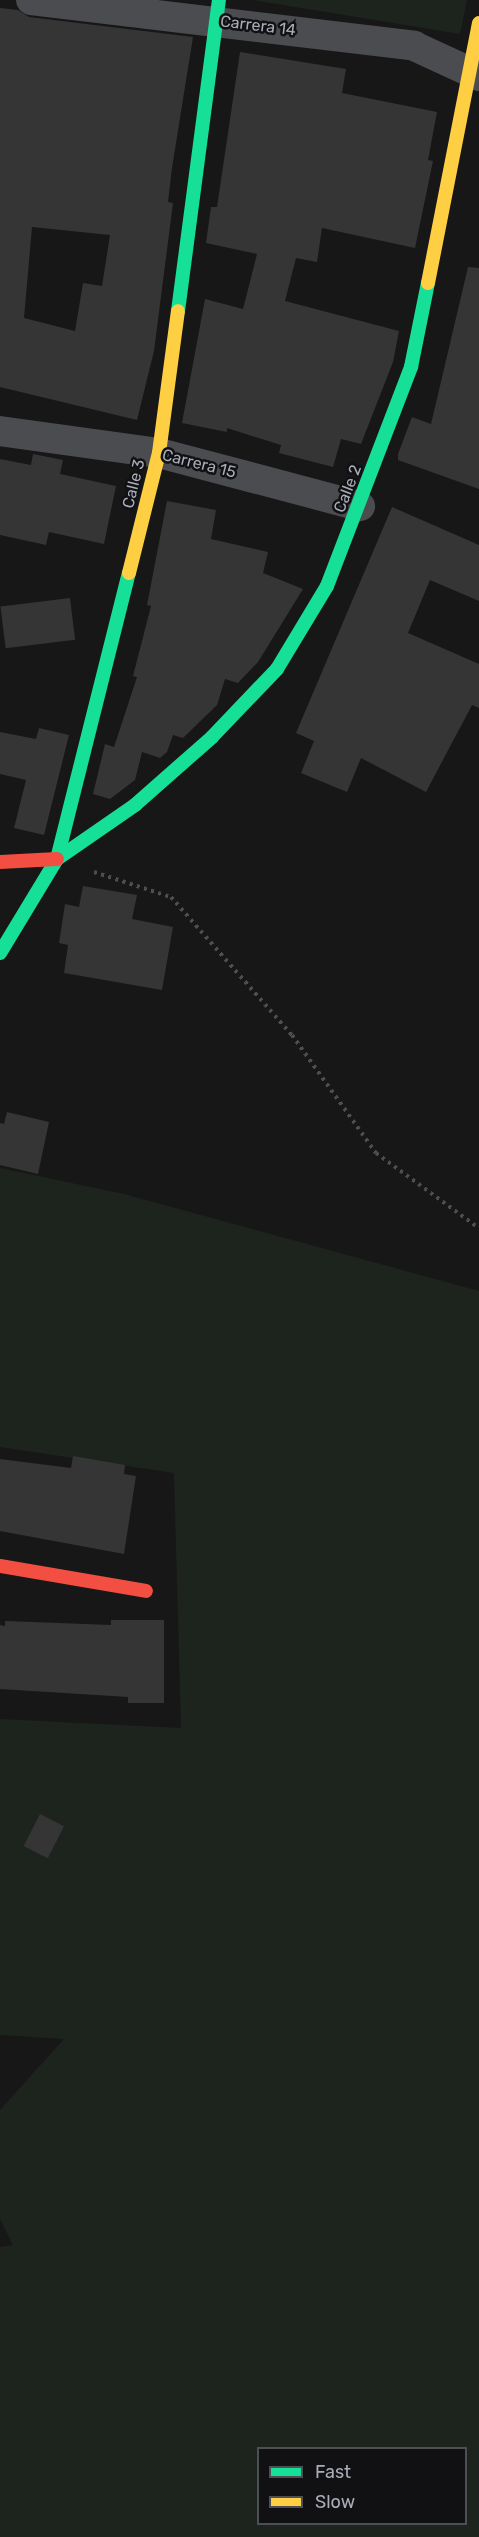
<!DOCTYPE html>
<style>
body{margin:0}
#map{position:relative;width:479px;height:2537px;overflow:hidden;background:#171717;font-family:Rubik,sans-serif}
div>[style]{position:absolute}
.green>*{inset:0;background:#1d241e}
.building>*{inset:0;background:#353536;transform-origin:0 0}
.path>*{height:4px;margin-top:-2px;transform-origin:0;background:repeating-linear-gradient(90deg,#4d4e52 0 3px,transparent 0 7.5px)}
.street>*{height:30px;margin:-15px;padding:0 15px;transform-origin:15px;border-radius:15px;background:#4b4c50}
.fast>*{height:14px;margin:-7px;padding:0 7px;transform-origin:7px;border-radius:7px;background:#16e098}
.slow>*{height:14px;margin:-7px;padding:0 7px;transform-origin:7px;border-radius:7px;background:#ffcf43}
.jam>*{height:14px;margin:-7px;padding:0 7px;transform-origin:7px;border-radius:7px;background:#f24e42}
span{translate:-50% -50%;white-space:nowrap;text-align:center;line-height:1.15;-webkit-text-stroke:5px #111113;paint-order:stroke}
.street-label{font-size:16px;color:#a8adb8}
.legend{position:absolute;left:257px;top:2447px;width:210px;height:78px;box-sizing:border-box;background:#111113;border:2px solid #4d4f55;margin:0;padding:8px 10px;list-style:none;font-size:18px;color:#a8adb8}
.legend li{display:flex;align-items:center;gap:12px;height:30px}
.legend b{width:30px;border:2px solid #4d4f55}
</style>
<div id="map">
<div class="green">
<i style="clip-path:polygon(253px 0,467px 0,460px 34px)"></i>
<i style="clip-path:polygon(evenodd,0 1168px,124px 1194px,479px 1291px,479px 2537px,0 2537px,0 2247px,13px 2245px,0 2219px,0 2110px,64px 2039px,0 2035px,0 1719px,181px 1728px,174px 1473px,0 1447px,0 1168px,258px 2448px,466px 2448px,466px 2524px,258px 2524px,258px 2448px)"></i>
</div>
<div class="building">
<i style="clip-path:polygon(evenodd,0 8px,18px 10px,29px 17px,193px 37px,172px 168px,168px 202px,173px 203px,154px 351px,137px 420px,0 387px,0 8px,32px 227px,110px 235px,102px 286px,83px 283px,75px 331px,24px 318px,32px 227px)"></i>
<i style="clip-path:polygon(240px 52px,346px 69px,342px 93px,437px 112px,428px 160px,433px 161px,415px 248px,322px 228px,317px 262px,296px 258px,285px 301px,399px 331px,393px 362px,361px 444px,341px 439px,333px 467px,279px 453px,281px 445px,227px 428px,227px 432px,182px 423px,205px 299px,243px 309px,257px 254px,206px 243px,211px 207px,217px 207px)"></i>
<i style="clip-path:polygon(468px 267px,479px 268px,479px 489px,398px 460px,398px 454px,412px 417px,431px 424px)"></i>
<i style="clip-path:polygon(33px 454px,63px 460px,60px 474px,116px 486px,104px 544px,49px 532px,46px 545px,0 535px,0 459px,31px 465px)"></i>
<i style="clip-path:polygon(167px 501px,216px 510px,211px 539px,268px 552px,263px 573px,303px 589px,258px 662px,238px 683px,225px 679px,217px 705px,183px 738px,173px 735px,167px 752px,160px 758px,142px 752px,135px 780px,110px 799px,93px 794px,105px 744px,114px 747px,137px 677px,133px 676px,151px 606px,147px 605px)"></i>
<i style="clip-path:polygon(392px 507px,479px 545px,479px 601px,430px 580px,408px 633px,479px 664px,479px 708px,472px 705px,426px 792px,361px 758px,347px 792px,301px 773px,314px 741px,296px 733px)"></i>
<i style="left:70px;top:598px;width:42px;height:70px;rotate:83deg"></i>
<i style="clip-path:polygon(39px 728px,69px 735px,44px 835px,14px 828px,26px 780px,0 774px,0 732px,36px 739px)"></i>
<i style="clip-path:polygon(83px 886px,137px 895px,132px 919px,173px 927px,162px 990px,64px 973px,68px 945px,59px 943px,65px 904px,79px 907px)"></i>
<i style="clip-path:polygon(7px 1112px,49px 1122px,38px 1174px,0 1165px,0 1123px,4px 1124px)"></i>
<i style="clip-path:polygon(73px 1456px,125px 1465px,124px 1474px,136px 1476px,124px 1554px,0 1531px,0 1459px,71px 1468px)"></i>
<i style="clip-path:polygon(111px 1620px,164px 1620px,164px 1703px,128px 1703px,128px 1697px,0 1689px,0 1625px,5px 1626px,5px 1621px,111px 1625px)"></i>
<i style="left:40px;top:1814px;width:27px;height:36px;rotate:27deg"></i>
</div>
<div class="path">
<i style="left:94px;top:872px;width:81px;rotate:18deg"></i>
<i style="left:171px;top:897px;width:184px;rotate:48.8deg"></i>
<i style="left:292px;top:1035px;width:145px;rotate:54.6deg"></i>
<i style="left:376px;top:1153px;width:127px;rotate:36.1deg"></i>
</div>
<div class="street">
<i style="left:31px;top:0;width:386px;rotate:6.8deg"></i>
<i style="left:414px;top:46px;width:72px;rotate:24.8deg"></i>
<i style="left:0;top:431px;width:161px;rotate:7.9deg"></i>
<i style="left:159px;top:453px;width:208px;rotate:14.8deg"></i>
</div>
<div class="fast">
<i style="left:178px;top:311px;width:314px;rotate:-82.5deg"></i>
<i style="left:57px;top:859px;width:95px;rotate:-34.7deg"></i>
<i style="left:135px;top:805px;width:103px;rotate:-41.4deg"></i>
<i style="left:212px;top:737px;width:94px;rotate:-46.3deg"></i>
<i style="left:277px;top:669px;width:97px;rotate:-58.9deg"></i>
<i style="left:327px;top:586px;width:235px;rotate:-69deg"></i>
<i style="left:411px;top:367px;width:86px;rotate:-78.6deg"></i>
<i style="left:0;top:953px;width:110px;rotate:-58.8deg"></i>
<i style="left:57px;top:859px;width:295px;rotate:-75.9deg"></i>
</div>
<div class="slow">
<i style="left:428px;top:283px;width:265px;rotate:-78.9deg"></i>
<i style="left:129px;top:573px;width:124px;rotate:-76deg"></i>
<i style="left:159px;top:453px;width:143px;rotate:-82.4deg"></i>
</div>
<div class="jam">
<i style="left:0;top:862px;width:57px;rotate:-3deg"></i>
<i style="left:0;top:1566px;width:148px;rotate:9.7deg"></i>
</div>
<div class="street-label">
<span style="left:258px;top:26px;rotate:7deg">Carrera 14</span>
<span style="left:199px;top:464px;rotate:14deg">Carrera 15</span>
<span style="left:134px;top:484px;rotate:-76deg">Calle 3</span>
<span style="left:348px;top:489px;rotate:-69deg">Calle 2</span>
</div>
<ul class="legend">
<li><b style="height:8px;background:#16e098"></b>Fast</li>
<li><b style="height:8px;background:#ffcf43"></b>Slow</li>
</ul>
</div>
